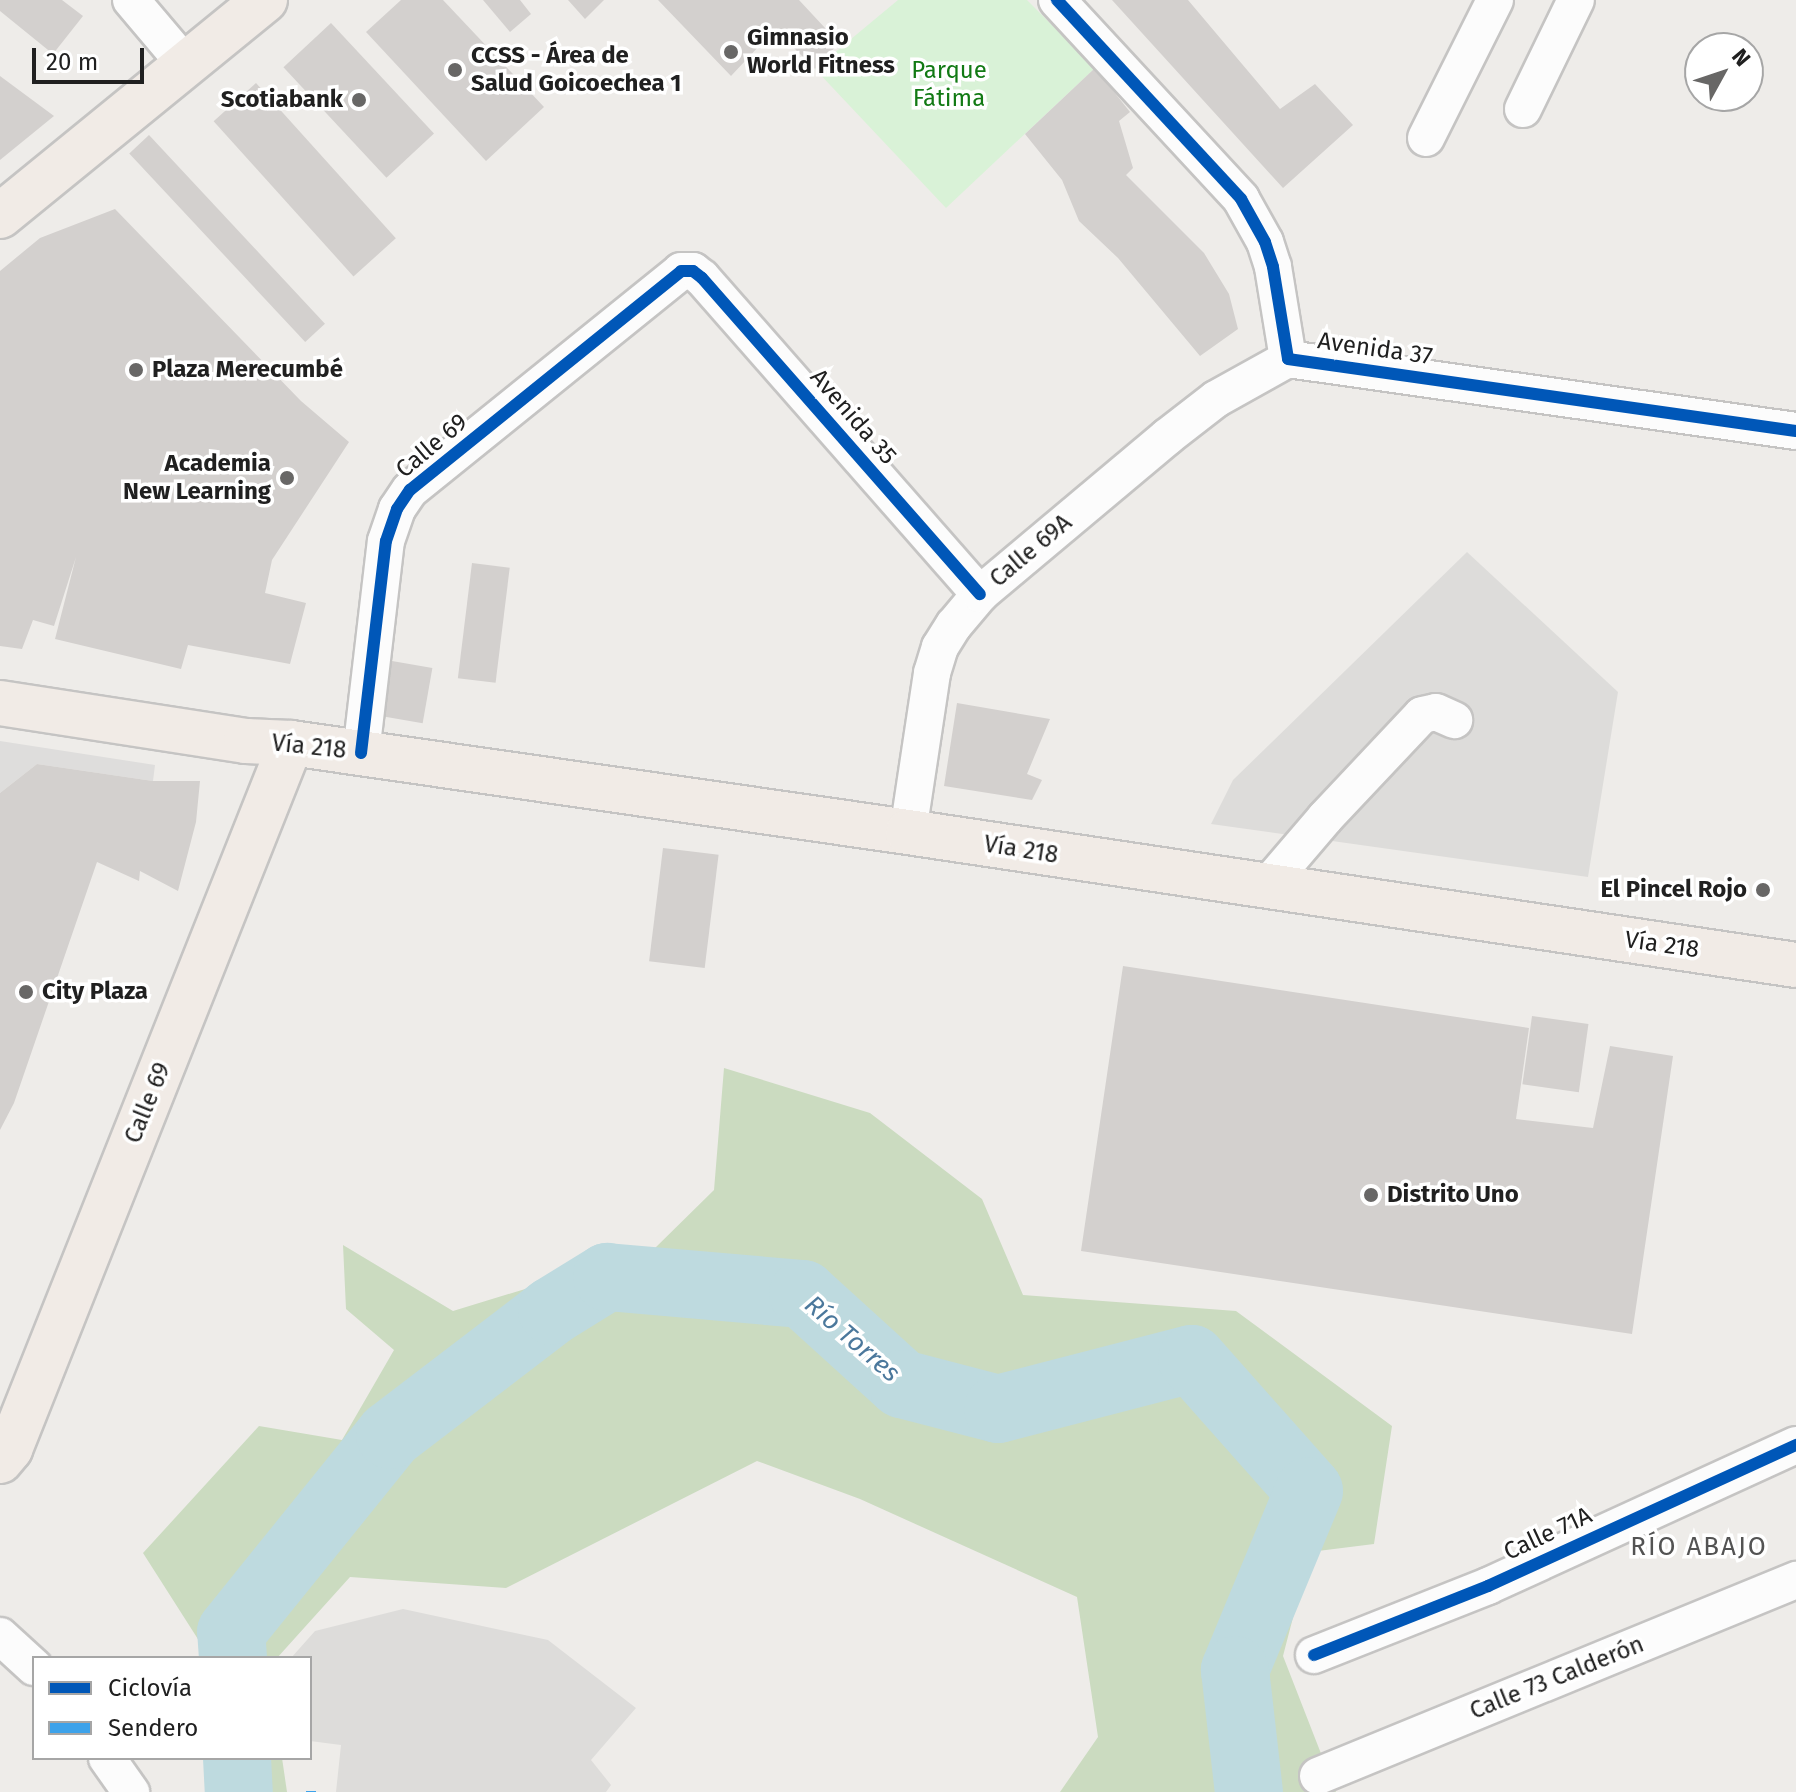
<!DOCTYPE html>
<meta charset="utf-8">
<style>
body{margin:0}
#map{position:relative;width:1796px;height:1792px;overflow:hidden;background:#eeece9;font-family:"Fira Sans",sans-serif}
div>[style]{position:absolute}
.residential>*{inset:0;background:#dddcda}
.forest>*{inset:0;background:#cbdbc0}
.park>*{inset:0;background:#d9f2d7}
.parking>*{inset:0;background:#dedddc}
.river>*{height:68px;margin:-34px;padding:0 34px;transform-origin:34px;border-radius:34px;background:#bedadf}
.building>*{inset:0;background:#d3d0ce;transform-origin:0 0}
.roads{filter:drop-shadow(2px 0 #c5c4c3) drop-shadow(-2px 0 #c5c4c3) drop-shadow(0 2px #c5c4c3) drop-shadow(0 -2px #c5c4c3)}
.minor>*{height:36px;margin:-18px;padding:0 18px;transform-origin:18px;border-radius:18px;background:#fcfcfc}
.major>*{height:44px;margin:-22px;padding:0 22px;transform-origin:22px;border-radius:22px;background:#f1ebe6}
.quiet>*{height:10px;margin-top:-5px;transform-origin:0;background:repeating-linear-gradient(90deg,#3da2ea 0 20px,transparent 0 30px)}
.cycleway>*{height:12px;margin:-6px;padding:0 6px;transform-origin:6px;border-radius:6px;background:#0057b8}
.dots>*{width:22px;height:22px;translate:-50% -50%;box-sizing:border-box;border:4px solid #fff;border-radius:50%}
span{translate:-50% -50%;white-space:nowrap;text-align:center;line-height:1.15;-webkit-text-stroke:7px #fff;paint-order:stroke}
.poi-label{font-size:24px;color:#202020;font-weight:700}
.left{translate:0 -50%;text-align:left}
.right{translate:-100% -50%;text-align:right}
.park-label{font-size:24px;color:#127a14}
.street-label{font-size:24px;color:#202020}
.water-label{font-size:26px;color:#4b789c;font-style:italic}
.neighbourhood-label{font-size:26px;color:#535353;letter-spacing:2px}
.legend{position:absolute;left:32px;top:1656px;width:280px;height:104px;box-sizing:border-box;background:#fff;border:2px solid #a6a6a6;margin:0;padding:10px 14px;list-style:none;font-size:24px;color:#202020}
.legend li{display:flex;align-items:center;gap:16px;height:40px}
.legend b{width:40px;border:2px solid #a6a6a6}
.north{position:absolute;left:1684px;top:32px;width:80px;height:80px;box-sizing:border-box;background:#fff;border:2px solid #a6a6a6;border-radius:50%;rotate:50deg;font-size:22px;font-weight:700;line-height:32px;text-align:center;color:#202020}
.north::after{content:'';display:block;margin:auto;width:28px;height:36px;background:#686766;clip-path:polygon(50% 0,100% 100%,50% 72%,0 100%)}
.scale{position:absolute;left:32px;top:48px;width:112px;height:36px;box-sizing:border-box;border:4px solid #202020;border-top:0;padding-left:10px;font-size:24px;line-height:28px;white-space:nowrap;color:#202020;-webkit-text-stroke:6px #fff;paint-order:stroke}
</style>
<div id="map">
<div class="residential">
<i style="clip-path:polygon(1467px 552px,1618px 692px,1588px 877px,1211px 824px,1233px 780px)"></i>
<i style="clip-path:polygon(403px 1609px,548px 1640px,636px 1708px,591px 1760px,611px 1785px,606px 1792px,336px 1792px,341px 1745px,310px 1741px,310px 1658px,291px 1658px,315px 1631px)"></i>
</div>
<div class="forest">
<i style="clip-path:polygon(724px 1068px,870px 1113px,982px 1199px,1023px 1295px,1236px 1311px,1392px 1426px,1374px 1544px,1310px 1552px,1283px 1656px,1336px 1792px,1060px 1792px,1098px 1737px,1077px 1597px,860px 1499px,757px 1461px,506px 1588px,350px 1577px,277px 1658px,210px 1658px,143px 1553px,259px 1426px,342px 1440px,394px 1350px,346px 1309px,343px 1245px,453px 1311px,653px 1250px,714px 1190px)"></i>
<i style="clip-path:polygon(239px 1758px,282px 1758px,287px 1792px,236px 1792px)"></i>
</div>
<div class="park">
<i style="clip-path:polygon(898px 0,1027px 0,1095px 68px,946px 208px,815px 69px)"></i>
</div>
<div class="parking">
<i style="clip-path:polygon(0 741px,155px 765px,153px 781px,37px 764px,0 793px)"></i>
</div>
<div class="river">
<i style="left:233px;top:1658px;width:26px;rotate:-94deg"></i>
<i style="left:231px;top:1632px;width:253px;rotate:-51.1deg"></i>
<i style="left:390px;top:1435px;width:204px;rotate:-37.4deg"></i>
<i style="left:552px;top:1311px;width:65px;rotate:-31.7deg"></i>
<i style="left:607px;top:1277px;width:197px;rotate:5deg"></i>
<i style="left:803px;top:1294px;width:134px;rotate:42.3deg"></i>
<i style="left:902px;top:1384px;width:99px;rotate:14.6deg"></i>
<i style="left:998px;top:1409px;width:200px;rotate:-14.5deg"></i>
<i style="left:1192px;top:1359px;width:176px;rotate:48.4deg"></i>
<i style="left:1309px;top:1491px;width:194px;rotate:112.5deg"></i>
<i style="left:1235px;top:1670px;width:123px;rotate:83.5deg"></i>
<i style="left:237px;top:1758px;width:34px;rotate:87deg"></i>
</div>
<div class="building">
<i style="clip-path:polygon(0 0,62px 0,83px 16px,53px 54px,0 11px)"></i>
<i style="clip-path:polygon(401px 0,443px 0,544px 107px,486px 161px,366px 32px)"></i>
<i style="clip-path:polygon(483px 0,520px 0,531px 14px,510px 32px)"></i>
<i style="clip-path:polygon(568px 0,604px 0,585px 19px)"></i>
<i style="clip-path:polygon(658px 0,799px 0,839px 43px,815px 69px,775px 29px,731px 76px)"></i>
<i style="clip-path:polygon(1112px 0,1188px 0,1280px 109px,1315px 84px,1353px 125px,1283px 188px)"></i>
<i style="left:331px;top:23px;width:151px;height:65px;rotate:47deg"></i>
<i style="clip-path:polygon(1095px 68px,1130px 112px,1119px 121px,1133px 168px,1126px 175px,1204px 253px,1229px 294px,1238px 329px,1200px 356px,1118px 258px,1079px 221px,1062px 180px,1025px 134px)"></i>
<i style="clip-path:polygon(0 76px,54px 116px,0 160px)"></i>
<i style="left:256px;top:83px;width:209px;height:57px;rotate:48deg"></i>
<i style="left:149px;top:135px;width:258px;height:27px;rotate:47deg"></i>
<i style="clip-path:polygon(115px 209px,301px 401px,349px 442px,272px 560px,265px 593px,306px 603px,290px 664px,188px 645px,181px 669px,55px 639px,76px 557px,54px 626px,33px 620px,22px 649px,0 646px,0 271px,40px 238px)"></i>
<i style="left:472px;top:563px;width:38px;height:116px;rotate:7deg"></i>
<i style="left:392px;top:661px;width:41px;height:56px;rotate:10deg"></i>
<i style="clip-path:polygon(957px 703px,1050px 719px,1027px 774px,1042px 780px,1032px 800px,944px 786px)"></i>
<i style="clip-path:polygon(37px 764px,153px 781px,200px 781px,196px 822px,178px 891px,140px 871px,139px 881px,97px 862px,14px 1103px,0 1130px,0 793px)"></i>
<i style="left:663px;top:848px;width:56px;height:114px;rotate:7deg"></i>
<i style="clip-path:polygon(1123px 966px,1529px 1028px,1516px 1119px,1593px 1128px,1610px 1046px,1673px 1056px,1632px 1334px,1081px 1251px)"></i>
<i style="left:1532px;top:1016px;width:57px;height:69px;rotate:8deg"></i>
</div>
<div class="roads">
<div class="minor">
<i style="left:131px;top:0;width:85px;rotate:49.8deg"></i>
<i style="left:1057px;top:0;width:271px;rotate:47.2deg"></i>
<i style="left:1241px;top:199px;width:49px;rotate:60.8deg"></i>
<i style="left:1265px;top:242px;width:26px;rotate:72deg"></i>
<i style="left:1273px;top:267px;width:93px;rotate:80.7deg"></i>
<i style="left:1288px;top:359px;width:513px;rotate:8.07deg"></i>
<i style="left:1523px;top:109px;width:121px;rotate:-64.1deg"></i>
<i style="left:1426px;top:138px;width:154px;rotate:-63.4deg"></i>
<i style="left:361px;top:753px;width:213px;rotate:-83.3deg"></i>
<i style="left:386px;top:541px;width:34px;rotate:-71deg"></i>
<i style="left:397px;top:509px;width:23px;rotate:-56deg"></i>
<i style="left:410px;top:490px;width:348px;rotate:-38.9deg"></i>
<i style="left:681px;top:271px;width:12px"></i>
<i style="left:693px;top:271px;width:11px;rotate:38deg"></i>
<i style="left:702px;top:278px;width:421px;rotate:48.7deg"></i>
<i style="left:908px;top:832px;width:161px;rotate:-81.4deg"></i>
<i style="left:932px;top:673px;width:27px;rotate:-73deg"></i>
<i style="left:940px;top:647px;width:26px;rotate:-58deg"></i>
<i style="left:954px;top:625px;width:40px;rotate:-50deg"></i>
<i style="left:980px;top:594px;width:244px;rotate:-40deg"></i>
<i style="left:1167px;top:437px;width:62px;rotate:-37.8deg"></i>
<i style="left:1216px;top:399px;width:82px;rotate:-29.1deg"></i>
<i style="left:1267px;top:886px;width:89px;rotate:-49.5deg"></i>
<i style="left:1325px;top:818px;width:141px;rotate:-46.7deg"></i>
<i style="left:1422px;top:715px;width:14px;rotate:-12deg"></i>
<i style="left:1436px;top:712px;width:20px;rotate:24deg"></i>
<i style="left:0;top:1636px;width:46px;rotate:42.4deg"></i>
<i style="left:1314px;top:1655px;width:187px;rotate:-21.6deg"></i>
<i style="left:1488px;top:1586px;width:339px;rotate:-24.6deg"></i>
<i style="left:107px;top:1758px;width:42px;rotate:54.8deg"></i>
<i style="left:1318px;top:1776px;width:517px;rotate:-22.3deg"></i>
</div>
<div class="major">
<i style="left:0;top:216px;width:342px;rotate:-39.2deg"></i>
<i style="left:0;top:703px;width:249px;rotate:8.8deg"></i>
<i style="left:246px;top:741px;width:45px;rotate:2.5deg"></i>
<i style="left:291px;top:743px;width:623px;rotate:8.21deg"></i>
<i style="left:908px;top:832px;width:898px;rotate:8.52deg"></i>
<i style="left:0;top:1461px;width:16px;rotate:-50deg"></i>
<i style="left:10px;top:1449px;width:760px;rotate:-68.3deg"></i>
</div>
</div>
<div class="quiet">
<i style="left:311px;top:1791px;width:1px;rotate:90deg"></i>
</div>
<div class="cycleway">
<i style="left:1057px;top:0;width:271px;rotate:47.2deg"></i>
<i style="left:1241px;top:199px;width:49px;rotate:60.8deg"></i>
<i style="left:1265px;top:242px;width:26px;rotate:72deg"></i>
<i style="left:1273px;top:267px;width:93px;rotate:80.7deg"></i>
<i style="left:1288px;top:359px;width:513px;rotate:8.07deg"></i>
<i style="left:361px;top:753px;width:213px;rotate:-83.3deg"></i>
<i style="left:386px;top:541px;width:34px;rotate:-71deg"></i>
<i style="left:397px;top:509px;width:23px;rotate:-56deg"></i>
<i style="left:410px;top:490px;width:348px;rotate:-38.9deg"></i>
<i style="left:681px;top:271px;width:12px"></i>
<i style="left:693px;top:271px;width:11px;rotate:38deg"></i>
<i style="left:702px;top:278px;width:421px;rotate:48.7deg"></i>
<i style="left:1314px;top:1655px;width:187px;rotate:-21.6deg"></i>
<i style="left:1488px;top:1586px;width:339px;rotate:-24.6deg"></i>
</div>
<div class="dots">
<i style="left:731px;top:52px;background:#686766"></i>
<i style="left:455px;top:70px;background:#686766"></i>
<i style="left:359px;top:100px;background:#686766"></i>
<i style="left:136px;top:370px;background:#686766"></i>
<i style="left:287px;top:478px;background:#686766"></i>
<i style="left:1763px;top:890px;background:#686766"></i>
<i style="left:26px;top:992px;background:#686766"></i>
<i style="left:1371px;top:1195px;background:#686766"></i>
</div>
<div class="poi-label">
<span class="left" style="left:747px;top:52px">Gimnasio<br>World Fitness</span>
<span class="left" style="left:471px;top:70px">CCSS - Área de<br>Salud Goicoechea 1</span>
<span class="right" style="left:343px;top:100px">Scotiabank</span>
<span class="left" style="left:152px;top:370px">Plaza Merecumbé</span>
<span class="right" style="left:271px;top:478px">Academia<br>New Learning</span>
<span class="right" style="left:1747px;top:890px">El Pincel Rojo</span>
<span class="left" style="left:42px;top:992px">City Plaza</span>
<span class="left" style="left:1387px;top:1195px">Distrito Uno</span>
</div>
<div class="park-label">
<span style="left:949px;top:85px">Parque<br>Fátima</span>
</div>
<div class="street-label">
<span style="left:1375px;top:349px;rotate:8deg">Avenida 37</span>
<span style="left:853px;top:417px;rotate:49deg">Avenida 35</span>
<span style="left:432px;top:446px;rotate:-40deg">Calle 69</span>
<span style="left:1031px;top:551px;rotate:-40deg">Calle 69A</span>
<span style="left:309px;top:747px;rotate:6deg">Vía 218</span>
<span style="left:1021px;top:850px;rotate:9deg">Vía 218</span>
<span style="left:1662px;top:945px;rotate:8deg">Vía 218</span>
<span style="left:148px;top:1103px;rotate:-68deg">Calle 69</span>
<span style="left:1548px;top:1534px;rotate:-25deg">Calle 71A</span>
<span style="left:1557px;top:1678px;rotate:-22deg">Calle 73 Calderón</span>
</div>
<div class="water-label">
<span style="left:852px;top:1339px;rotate:41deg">Río Torres</span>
</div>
<div class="neighbourhood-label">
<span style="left:1699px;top:1547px">RÍO ABAJO</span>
</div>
<ul class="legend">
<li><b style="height:10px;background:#0057b8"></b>Ciclovía</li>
<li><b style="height:10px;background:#3da2ea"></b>Sendero</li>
</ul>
<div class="north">N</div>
<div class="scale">20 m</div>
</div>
